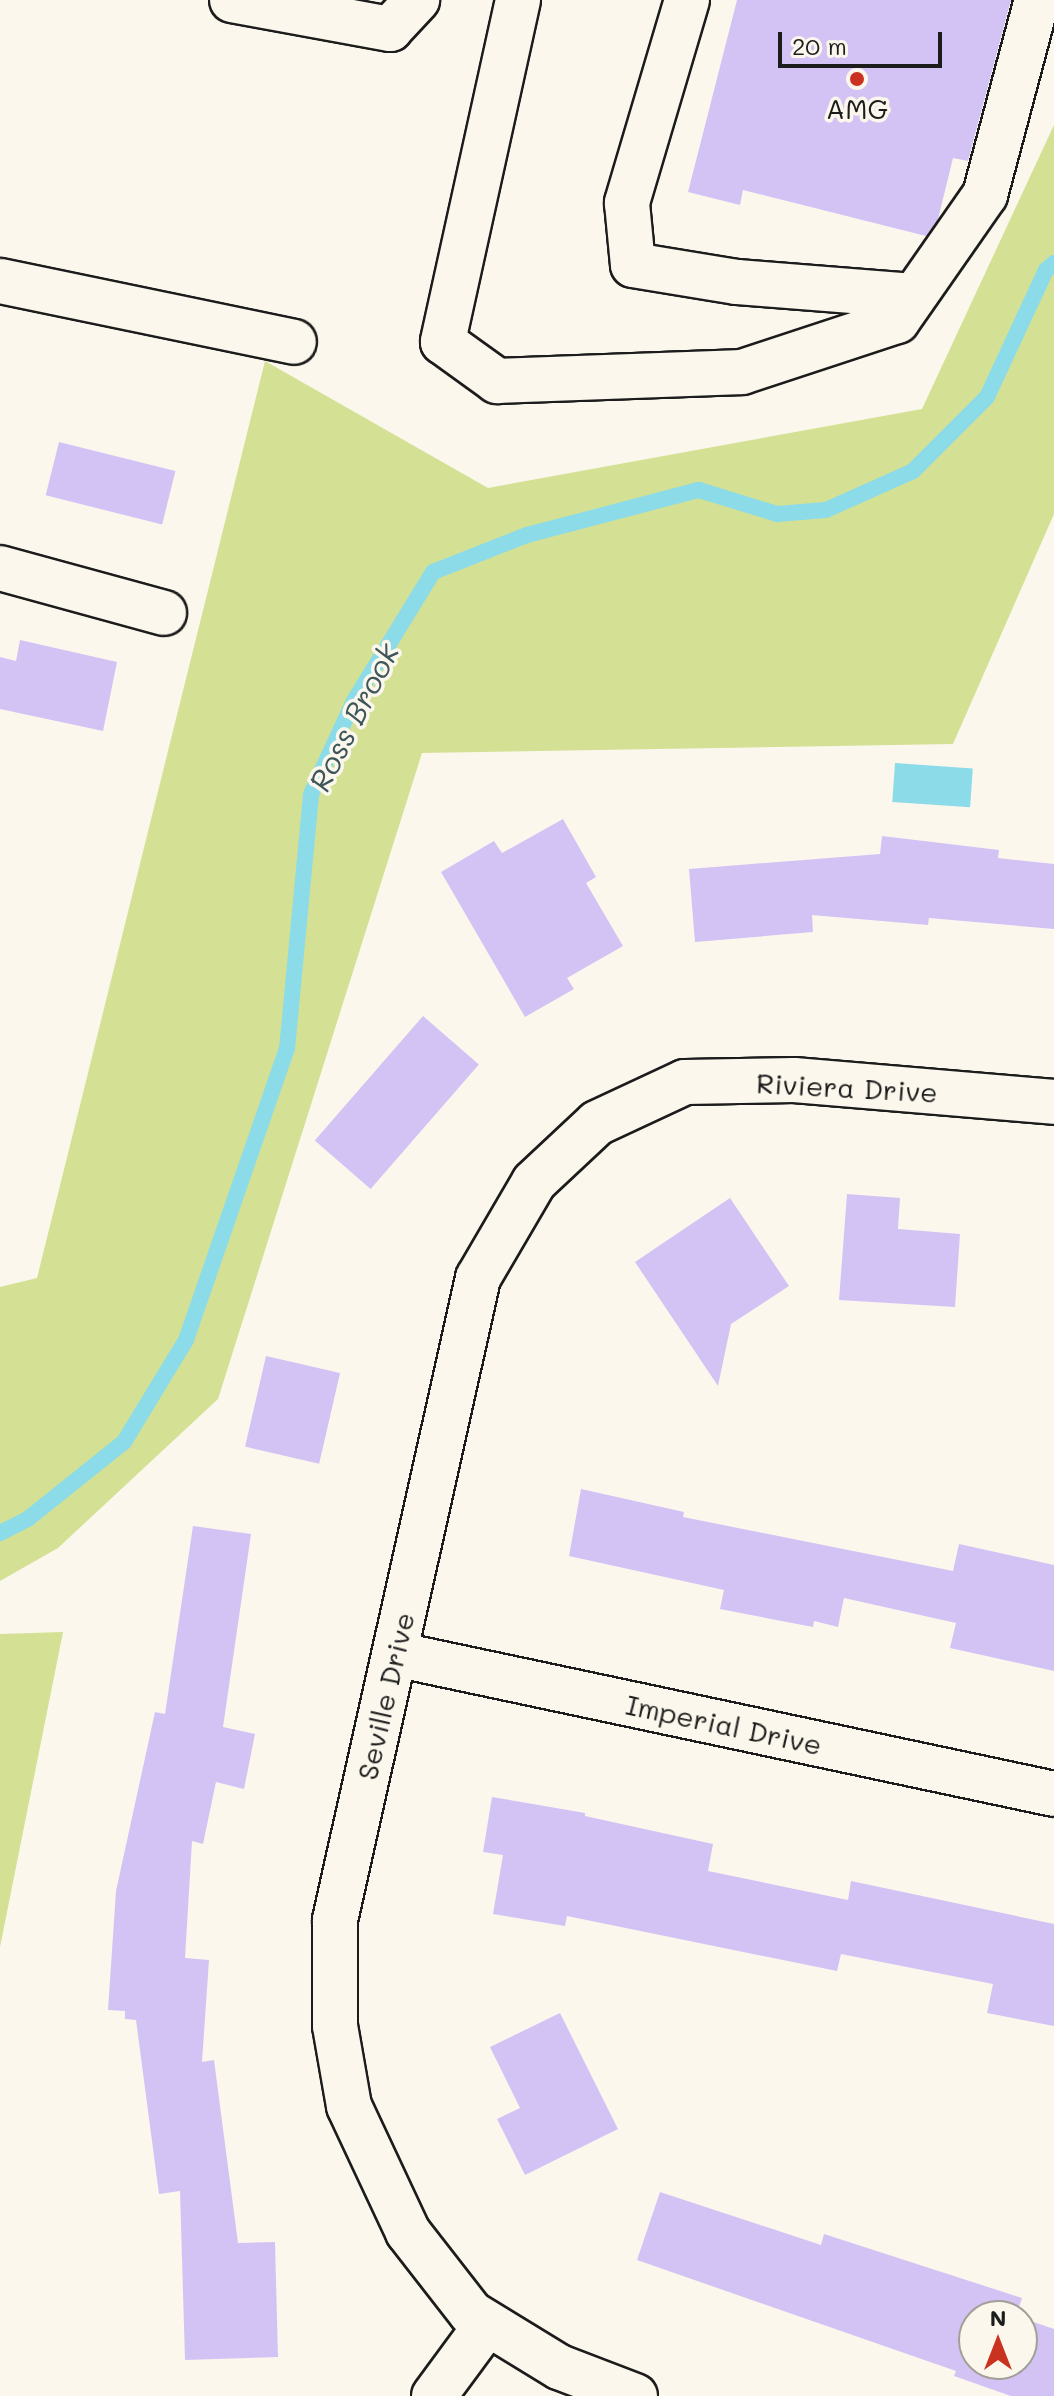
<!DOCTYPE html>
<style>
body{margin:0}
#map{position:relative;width:1054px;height:2396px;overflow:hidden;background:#fbf7ec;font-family:Mali,sans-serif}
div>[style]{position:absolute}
.green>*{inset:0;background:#d4e194}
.water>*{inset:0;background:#8cdbe8;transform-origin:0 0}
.stream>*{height:16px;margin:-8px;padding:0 8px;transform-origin:8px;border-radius:8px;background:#8cdbe8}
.building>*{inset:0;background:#d3c3f5;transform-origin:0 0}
.roads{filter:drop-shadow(2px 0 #1c1c1c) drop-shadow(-2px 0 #1c1c1c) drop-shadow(0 2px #1c1c1c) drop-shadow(0 -2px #1c1c1c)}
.minor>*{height:44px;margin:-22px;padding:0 22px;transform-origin:22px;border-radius:22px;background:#fbf7ec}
.dots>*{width:22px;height:22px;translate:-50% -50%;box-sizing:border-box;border:4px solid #fbf7ec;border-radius:50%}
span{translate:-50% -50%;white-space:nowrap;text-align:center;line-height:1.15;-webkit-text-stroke:7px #fbf7ec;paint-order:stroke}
.poi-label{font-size:28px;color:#1c1c1c}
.street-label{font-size:28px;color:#1c1c1c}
.water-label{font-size:30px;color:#3e5559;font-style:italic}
.north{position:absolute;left:958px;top:2300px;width:80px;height:80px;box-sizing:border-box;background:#fbf7ec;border:2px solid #a29f99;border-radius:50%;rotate:0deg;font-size:22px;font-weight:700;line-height:32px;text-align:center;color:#1c1c1c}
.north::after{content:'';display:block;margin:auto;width:28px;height:36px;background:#c8321e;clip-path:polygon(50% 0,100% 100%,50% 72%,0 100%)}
.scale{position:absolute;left:778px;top:32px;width:164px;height:36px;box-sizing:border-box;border:4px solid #1c1c1c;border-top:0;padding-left:10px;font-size:24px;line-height:28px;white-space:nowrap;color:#1c1c1c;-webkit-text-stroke:6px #fbf7ec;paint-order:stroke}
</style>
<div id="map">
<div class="green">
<i style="clip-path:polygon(1054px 125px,1054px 514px,953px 744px,422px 753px,218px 1399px,58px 1548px,0 1581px,0 1287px,37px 1278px,265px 361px,488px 488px,922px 409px)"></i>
<i style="clip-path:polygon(63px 1632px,0 1947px,0 1634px)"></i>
</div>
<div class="water">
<i style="left:895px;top:763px;width:78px;height:39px;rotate:4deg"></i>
</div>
<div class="stream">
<i style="left:0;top:1533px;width:33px;rotate:-27deg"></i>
<i style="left:29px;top:1518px;width:122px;rotate:-38.7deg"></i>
<i style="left:124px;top:1442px;width:119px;rotate:-58.7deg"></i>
<i style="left:186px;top:1340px;width:308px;rotate:-70.9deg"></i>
<i style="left:287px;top:1049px;width:256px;rotate:-84.6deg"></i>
<i style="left:311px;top:794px;width:102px;rotate:-65.2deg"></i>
<i style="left:354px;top:701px;width:151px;rotate:-58.5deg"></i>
<i style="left:433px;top:572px;width:101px;rotate:-21.5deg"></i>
<i style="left:527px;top:535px;width:178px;rotate:-14.7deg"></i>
<i style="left:699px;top:490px;width:82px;rotate:17.1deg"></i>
<i style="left:777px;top:514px;width:49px;rotate:-4.7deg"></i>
<i style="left:826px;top:510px;width:95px;rotate:-24.1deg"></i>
<i style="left:913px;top:471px;width:105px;rotate:-45deg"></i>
<i style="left:987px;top:397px;width:140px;rotate:-65.1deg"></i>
<i style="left:1046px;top:270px;width:11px;rotate:-41deg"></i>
</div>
<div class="building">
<i style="clip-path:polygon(737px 0,1011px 0,968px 161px,953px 158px,938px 219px,926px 236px,743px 190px,740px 205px,688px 192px)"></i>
<i style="left:59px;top:442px;width:120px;height:55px;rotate:14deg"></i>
<i style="clip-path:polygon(20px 640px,117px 662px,103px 731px,0 709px,0 657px,16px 661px)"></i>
<i style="clip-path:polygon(563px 819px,596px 877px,586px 883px,623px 946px,567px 978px,574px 989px,525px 1017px,441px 872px,494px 841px,502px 853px)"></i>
<i style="clip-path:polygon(882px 836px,999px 850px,998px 858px,1054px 864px,1054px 929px,929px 918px,928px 925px,812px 915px,813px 932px,695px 942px,689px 869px,880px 854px)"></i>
<i style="left:423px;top:1016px;width:74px;height:165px;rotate:41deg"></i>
<i style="clip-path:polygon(847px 1194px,900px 1198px,898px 1229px,960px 1234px,955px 1307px,839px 1300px)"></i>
<i style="clip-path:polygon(730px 1198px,789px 1286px,731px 1324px,718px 1386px,635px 1262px)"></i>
<i style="left:266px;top:1356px;width:76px;height:93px;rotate:13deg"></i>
<i style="clip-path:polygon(581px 1489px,684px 1512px,683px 1517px,953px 1571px,959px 1544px,1054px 1565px,1054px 1671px,950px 1648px,956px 1623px,844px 1598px,838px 1627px,814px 1621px,813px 1627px,720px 1609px,724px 1590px,569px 1556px)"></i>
<i style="clip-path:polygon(193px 1526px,251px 1534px,223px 1727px,255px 1734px,244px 1789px,216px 1782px,203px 1844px,192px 1841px,185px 1958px,209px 1960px,202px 2062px,214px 2060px,238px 2243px,275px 2242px,278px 2357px,185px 2360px,180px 2191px,159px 2194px,136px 2020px,125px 2019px,125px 2011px,108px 2010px,116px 1891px,155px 1712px,165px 1714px)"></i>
<i style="clip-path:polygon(492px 1797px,585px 1813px,585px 1816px,713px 1844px,708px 1871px,848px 1900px,851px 1881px,1054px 1924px,1054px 2026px,987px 2013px,993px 1984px,841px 1954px,837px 1971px,567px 1916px,565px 1926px,493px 1914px,503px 1855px,483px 1852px)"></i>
<i style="clip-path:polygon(560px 2013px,618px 2129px,525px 2175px,497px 2119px,520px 2108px,490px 2047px)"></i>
<i style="clip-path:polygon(660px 2192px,821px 2245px,824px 2234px,1022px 2298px,1016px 2316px,974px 2316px,974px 2364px,1022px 2364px,1022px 2318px,1054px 2329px,1054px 2396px,1011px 2396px,954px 2376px,956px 2371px,637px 2260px)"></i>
</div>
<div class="roads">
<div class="minor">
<i style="left:232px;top:0;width:161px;rotate:10.4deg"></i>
<i style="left:390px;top:29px;width:40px;rotate:-47deg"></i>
<i style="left:518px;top:0;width:350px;rotate:102.4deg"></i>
<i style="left:443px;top:342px;width:67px;rotate:35.8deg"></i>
<i style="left:497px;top:381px;width:245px;rotate:-2.1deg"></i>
<i style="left:742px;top:372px;width:163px;rotate:-18.2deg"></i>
<i style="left:897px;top:321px;width:154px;rotate:-55.1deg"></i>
<i style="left:985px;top:195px;width:202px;rotate:-75.1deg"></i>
<i style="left:687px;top:0;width:212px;rotate:106.5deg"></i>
<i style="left:627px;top:203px;width:62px;rotate:84.5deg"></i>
<i style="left:633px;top:265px;width:105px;rotate:9.3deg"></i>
<i style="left:737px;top:282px;width:177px;rotate:4.5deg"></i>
<i style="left:0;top:281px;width:300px;rotate:11.7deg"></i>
<i style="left:0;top:568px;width:170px;rotate:15.3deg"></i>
<i style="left:395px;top:1654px;width:674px;rotate:11.99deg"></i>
<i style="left:434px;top:2396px;width:89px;rotate:-53.6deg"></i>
<i style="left:635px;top:2396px;width:81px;rotate:-159.1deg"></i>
<i style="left:559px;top:2367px;width:103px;rotate:-148.5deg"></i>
<i style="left:471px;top:2313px;width:103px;rotate:-127.9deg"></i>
<i style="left:408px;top:2232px;width:139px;rotate:-115.1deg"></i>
<i style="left:349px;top:2106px;width:81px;rotate:-99.9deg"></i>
<i style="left:335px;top:2026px;width:106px;rotate:-90deg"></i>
<i style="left:335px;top:1920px;width:658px;rotate:-77.44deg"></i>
<i style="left:478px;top:1278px;width:111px;rotate:-59.7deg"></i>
<i style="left:534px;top:1182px;width:86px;rotate:-43.1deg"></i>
<i style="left:597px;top:1123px;width:97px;rotate:-25deg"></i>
<i style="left:685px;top:1082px;width:109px;rotate:-1.1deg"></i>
<i style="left:794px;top:1080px;width:261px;rotate:4.8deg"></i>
</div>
</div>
<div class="dots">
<i style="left:857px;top:79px;background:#c8321e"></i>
</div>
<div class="poi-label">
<span style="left:857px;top:108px">AMG</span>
</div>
<div class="street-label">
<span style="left:847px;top:1087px;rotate:3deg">Riviera Drive</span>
<span style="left:385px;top:1696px;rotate:-77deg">Seville Drive</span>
<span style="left:724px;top:1724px;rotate:12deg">Imperial Drive</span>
</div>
<div class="water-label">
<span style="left:353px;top:717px;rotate:-63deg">Ross Brook</span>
</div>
<div class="north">N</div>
<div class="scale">20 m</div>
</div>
